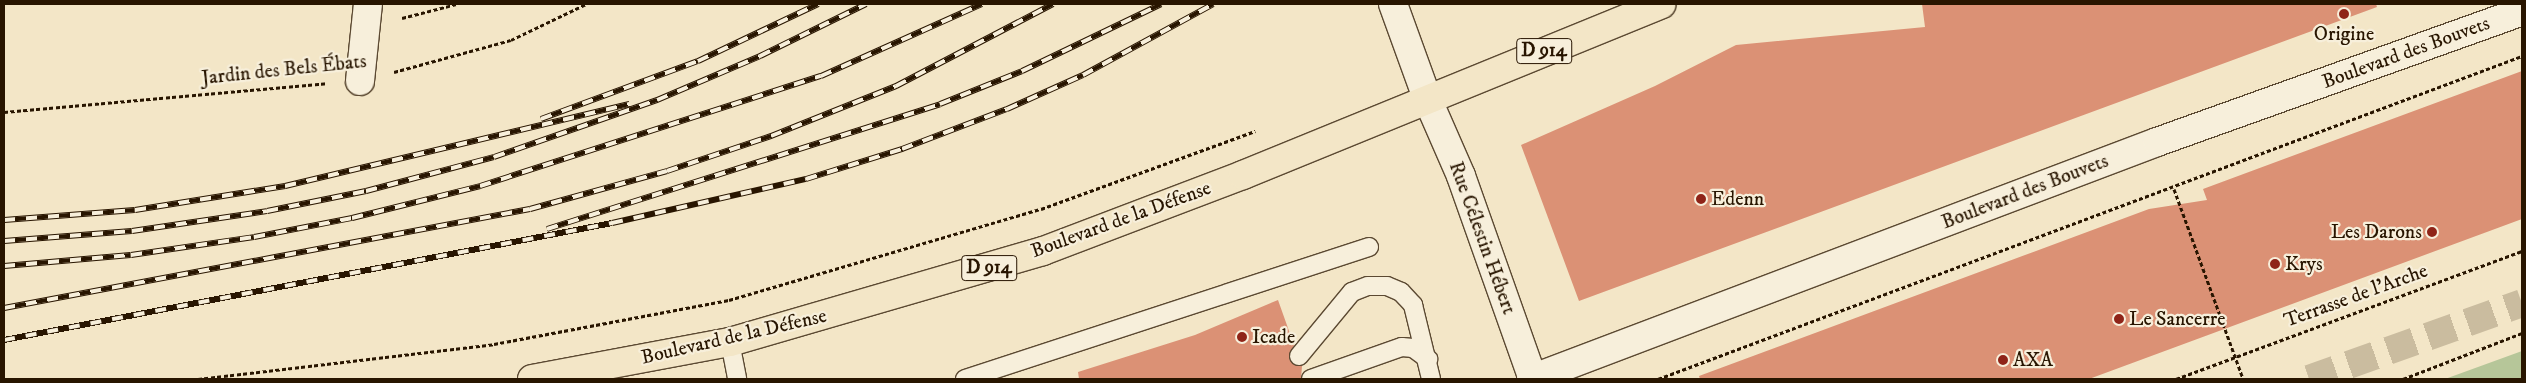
<!DOCTYPE html>
<meta charset="utf-8">
<style>
body{margin:0}
#map{position:relative;width:2526px;height:383px;overflow:hidden;background:#f3e6c7;font-family:"IM FELL DW Pica",serif}
div>[style]{position:absolute}
.green>*{inset:0;background:#b6c699}
.building>*{inset:0;background:#db9175}
.motorway-tunnel>*{height:28px;margin-top:-14px;transform-origin:0;background:repeating-linear-gradient(90deg,#cabc9f 0 28px,transparent 0 42px)}
.path>*{height:3px;margin-top:-1.5px;transform-origin:0;background:repeating-linear-gradient(90deg,#281500 0 4px,transparent 0 6.5px)}
.roads{filter:drop-shadow(1px 0 #5b4932) drop-shadow(-1px 0 #5b4932) drop-shadow(0 1px #5b4932) drop-shadow(0 -1px #5b4932)}
.service>*{height:18px;margin:-9px;padding:0 9px;transform-origin:9px;border-radius:9px;background:#f7efdb}
.minor>*{height:28px;margin:-14px;padding:0 14px;transform-origin:14px;border-radius:14px;background:#f7efdb}
.secondary>*{height:28px;margin:-14px;padding:0 14px;transform-origin:14px;border-radius:14px;background:#f7efdb}
.primary>*{height:28px;margin:-14px;padding:0 14px;transform-origin:14px;border-radius:14px;background:#f3e6c7}
.rail>*{height:5.5px;margin-top:-2.75px;transform-origin:0;background:repeating-linear-gradient(90deg,#f7efdb 0 11px,#281500 0 22px);box-sizing:border-box;border-block:1px solid #281500}
.dots>*{width:14px;height:14px;translate:-50% -50%;box-sizing:border-box;border:2px solid #f7efdb;border-radius:50%}
span{translate:-50% -50%;white-space:nowrap;text-align:center;line-height:1.15;-webkit-text-stroke:4.5px #f7efdb;paint-order:stroke}
.shield-label span{padding:1px 4px;background:#f7efdb;border:1px solid;border-radius:4px;-webkit-text-stroke-width:0}
.shield-label{font-size:19px;color:#281500;font-weight:700}
.poi-label{font-size:20px;color:#281500}
.left{translate:0 -50%;text-align:left}
.right{translate:-100% -50%;text-align:right}
.street-label{font-size:20px;color:#281500}
.frame{position:absolute;inset:0;border:5px solid #281500;pointer-events:none}
</style>
<div id="map">
<div class="green">
<i style="clip-path:polygon(2522px 351px,2522px 379px,2445px 379px)"></i>
</div>
<div class="building">
<i style="clip-path:polygon(1922px 4px,2376px 4px,2377px 7px,1579px 301px,1521px 145px,1655px 86px,1736px 45px,1925px 27px)"></i>
<i style="clip-path:polygon(2522px 71px,2522px 219px,2089px 379px,1700px 379px,1699px 376px,2149px 209px,2207px 200px,2203px 189px)"></i>
<i style="clip-path:polygon(1278px 300px,1294px 345px,1289px 359px,1302px 366px,1301px 379px,1079px 379px,1078px 372px,1195px 335px)"></i>
</div>
<div class="motorway-tunnel">
<i style="left:2309px;top:379px;width:226px;rotate:-19.6deg"></i>
</div>
<div class="path">
<i style="left:402px;top:18px;width:57px;rotate:-14.3deg"></i>
<i style="left:394px;top:72px;width:121px;rotate:-15.3deg"></i>
<i style="left:511px;top:40px;width:83px;rotate:-25.6deg"></i>
<i style="left:4px;top:112px;width:324px;rotate:-5.1deg"></i>
<i style="left:2174px;top:189px;width:202px;rotate:70deg"></i>
<i style="left:198px;top:379px;width:298px;rotate:-6.7deg"></i>
<i style="left:494px;top:344px;width:239px;rotate:-10.6deg"></i>
<i style="left:729px;top:300px;width:325px;rotate:-16.3deg"></i>
<i style="left:1041px;top:209px;width:228px;rotate:-20deg"></i>
<i style="left:1658px;top:379px;width:922px;rotate:-20.5deg"></i>
<i style="left:2176px;top:379px;width:369px;rotate:-20.3deg"></i>
<i style="left:2403px;top:379px;width:128px;rotate:-21.1deg"></i>
</div>
<div class="roads">
<div class="service">
<i style="left:730px;top:342px;width:38px;rotate:79deg"></i>
<i style="left:1299px;top:356px;width:83px;rotate:-50.4deg"></i>
<i style="left:1352px;top:292px;width:17px;rotate:-21deg"></i>
<i style="left:1368px;top:286px;width:19px"></i>
<i style="left:1387px;top:286px;width:15px;rotate:23deg"></i>
<i style="left:1401px;top:292px;width:18px;rotate:47deg"></i>
<i style="left:1413px;top:305px;width:76px;rotate:76.3deg"></i>
<i style="left:965px;top:379px;width:425px;rotate:-18.1deg"></i>
<i style="left:1311px;top:379px;width:96px;rotate:-19.4deg"></i>
<i style="left:1402px;top:347px;width:11px;rotate:5deg"></i>
<i style="left:1413px;top:348px;width:19px;rotate:36deg"></i>
</div>
<div class="minor">
<i style="left:1393px;top:4px;width:100px;rotate:70.1deg"></i>
<i style="left:1427px;top:98px;width:85px;rotate:66.4deg"></i>
<i style="left:1461px;top:176px;width:215px;rotate:70.5deg"></i>
<i style="left:360px;top:81px;width:77px;rotate:-84.1deg"></i>
</div>
<div class="secondary">
<i style="left:1531px;top:379px;width:669px;rotate:-20.74deg"></i>
<i style="left:2157px;top:142px;width:388px;rotate:-19.7deg"></i>
</div>
<div class="primary">
<i style="left:532px;top:379px;width:201px;rotate:-10.6deg"></i>
<i style="left:730px;top:342px;width:326px;rotate:-16.2deg"></i>
<i style="left:1043px;top:251px;width:214px;rotate:-20.8deg"></i>
<i style="left:1243px;top:175px;width:452px;rotate:-22.2deg"></i>
</div>
</div>
<div class="rail">
<i style="left:541px;top:119px;width:167px;rotate:-20.3deg"></i>
<i style="left:698px;top:61px;width:133px;rotate:-25.4deg"></i>
<i style="left:4px;top:220px;width:131px;rotate:-4.4deg"></i>
<i style="left:135px;top:210px;width:152px;rotate:-9.1deg"></i>
<i style="left:285px;top:186px;width:354px;rotate:-13.4deg"></i>
<i style="left:547px;top:229px;width:412px;rotate:-17.6deg"></i>
<i style="left:940px;top:104px;width:88px;rotate:-21.9deg"></i>
<i style="left:1022px;top:71px;width:154px;rotate:-25.7deg"></i>
<i style="left:4px;top:241px;width:128px;rotate:-4.5deg"></i>
<i style="left:132px;top:231px;width:136px;rotate:-8.4deg"></i>
<i style="left:267px;top:211px;width:101px;rotate:-11.4deg"></i>
<i style="left:366px;top:191px;width:132px;rotate:-14.9deg"></i>
<i style="left:494px;top:157px;width:173px;rotate:-19.3deg"></i>
<i style="left:657px;top:100px;width:112px;rotate:-23.1deg"></i>
<i style="left:760px;top:56px;width:118px;rotate:-26.1deg"></i>
<i style="left:4px;top:266px;width:127px;rotate:-5deg"></i>
<i style="left:131px;top:255px;width:124px;rotate:-8.3deg"></i>
<i style="left:254px;top:237px;width:100px;rotate:-11deg"></i>
<i style="left:352px;top:218px;width:132px;rotate:-14deg"></i>
<i style="left:480px;top:186px;width:358px;rotate:-17.9deg"></i>
<i style="left:821px;top:76px;width:176px;rotate:-24.1deg"></i>
<i style="left:4px;top:308px;width:535px;rotate:-10.66deg"></i>
<i style="left:530px;top:209px;width:142px;rotate:-15.5deg"></i>
<i style="left:667px;top:171px;width:110px;rotate:-18.6deg"></i>
<i style="left:771px;top:136px;width:135px;rotate:-21.8deg"></i>
<i style="left:896px;top:86px;width:177px;rotate:-27.6deg"></i>
<i style="left:4px;top:340px;width:619px;rotate:-10.89deg"></i>
<i style="left:612px;top:223px;width:199px;rotate:-12.8deg"></i>
<i style="left:806px;top:179px;width:101px;rotate:-17.4deg"></i>
<i style="left:902px;top:149px;width:112px;rotate:-20.9deg"></i>
<i style="left:1007px;top:109px;width:83px;rotate:-24.1deg"></i>
<i style="left:1083px;top:75px;width:148px;rotate:-28.6deg"></i>
</div>
<div class="dots">
<i style="left:2344px;top:14px;background:#8f2418"></i>
<i style="left:1701px;top:199px;background:#8f2418"></i>
<i style="left:2432px;top:232px;background:#8f2418"></i>
<i style="left:2275px;top:264px;background:#8f2418"></i>
<i style="left:2119px;top:319px;background:#8f2418"></i>
<i style="left:1242px;top:337px;background:#8f2418"></i>
<i style="left:2003px;top:360px;background:#8f2418"></i>
</div>
<div class="shield-label">
<span style="left:1544px;top:51px">D 914</span>
<span style="left:989px;top:268px">D 914</span>
</div>
<div class="poi-label">
<span style="left:2344px;top:34px">Origine</span>
<span class="left" style="left:1711px;top:199px">Edenn</span>
<span class="right" style="left:2422px;top:232px">Les Darons</span>
<span class="left" style="left:2285px;top:264px">Krys</span>
<span class="left" style="left:2129px;top:319px">Le Sancerre</span>
<span class="left" style="left:1252px;top:337px">Icade</span>
<span class="left" style="left:2013px;top:360px">AXA</span>
</div>
<div class="street-label">
<span style="left:2406px;top:53px;rotate:-20deg">Boulevard des Bouvets</span>
<span style="left:284px;top:70px;rotate:-6deg">Jardin des Bels Ébats</span>
<span style="left:2025px;top:192px;rotate:-21deg">Boulevard des Bouvets</span>
<span style="left:1121px;top:220px;rotate:-20deg">Boulevard de la Défense</span>
<span style="left:1482px;top:238px;rotate:70deg">Rue Célestin Hébert</span>
<span style="left:2356px;top:296px;rotate:-20deg">Terrasse de l'Arche</span>
<span style="left:734px;top:337px;rotate:-13deg">Boulevard de la Défense</span>
</div>
<div class="frame"></div>
</div>
